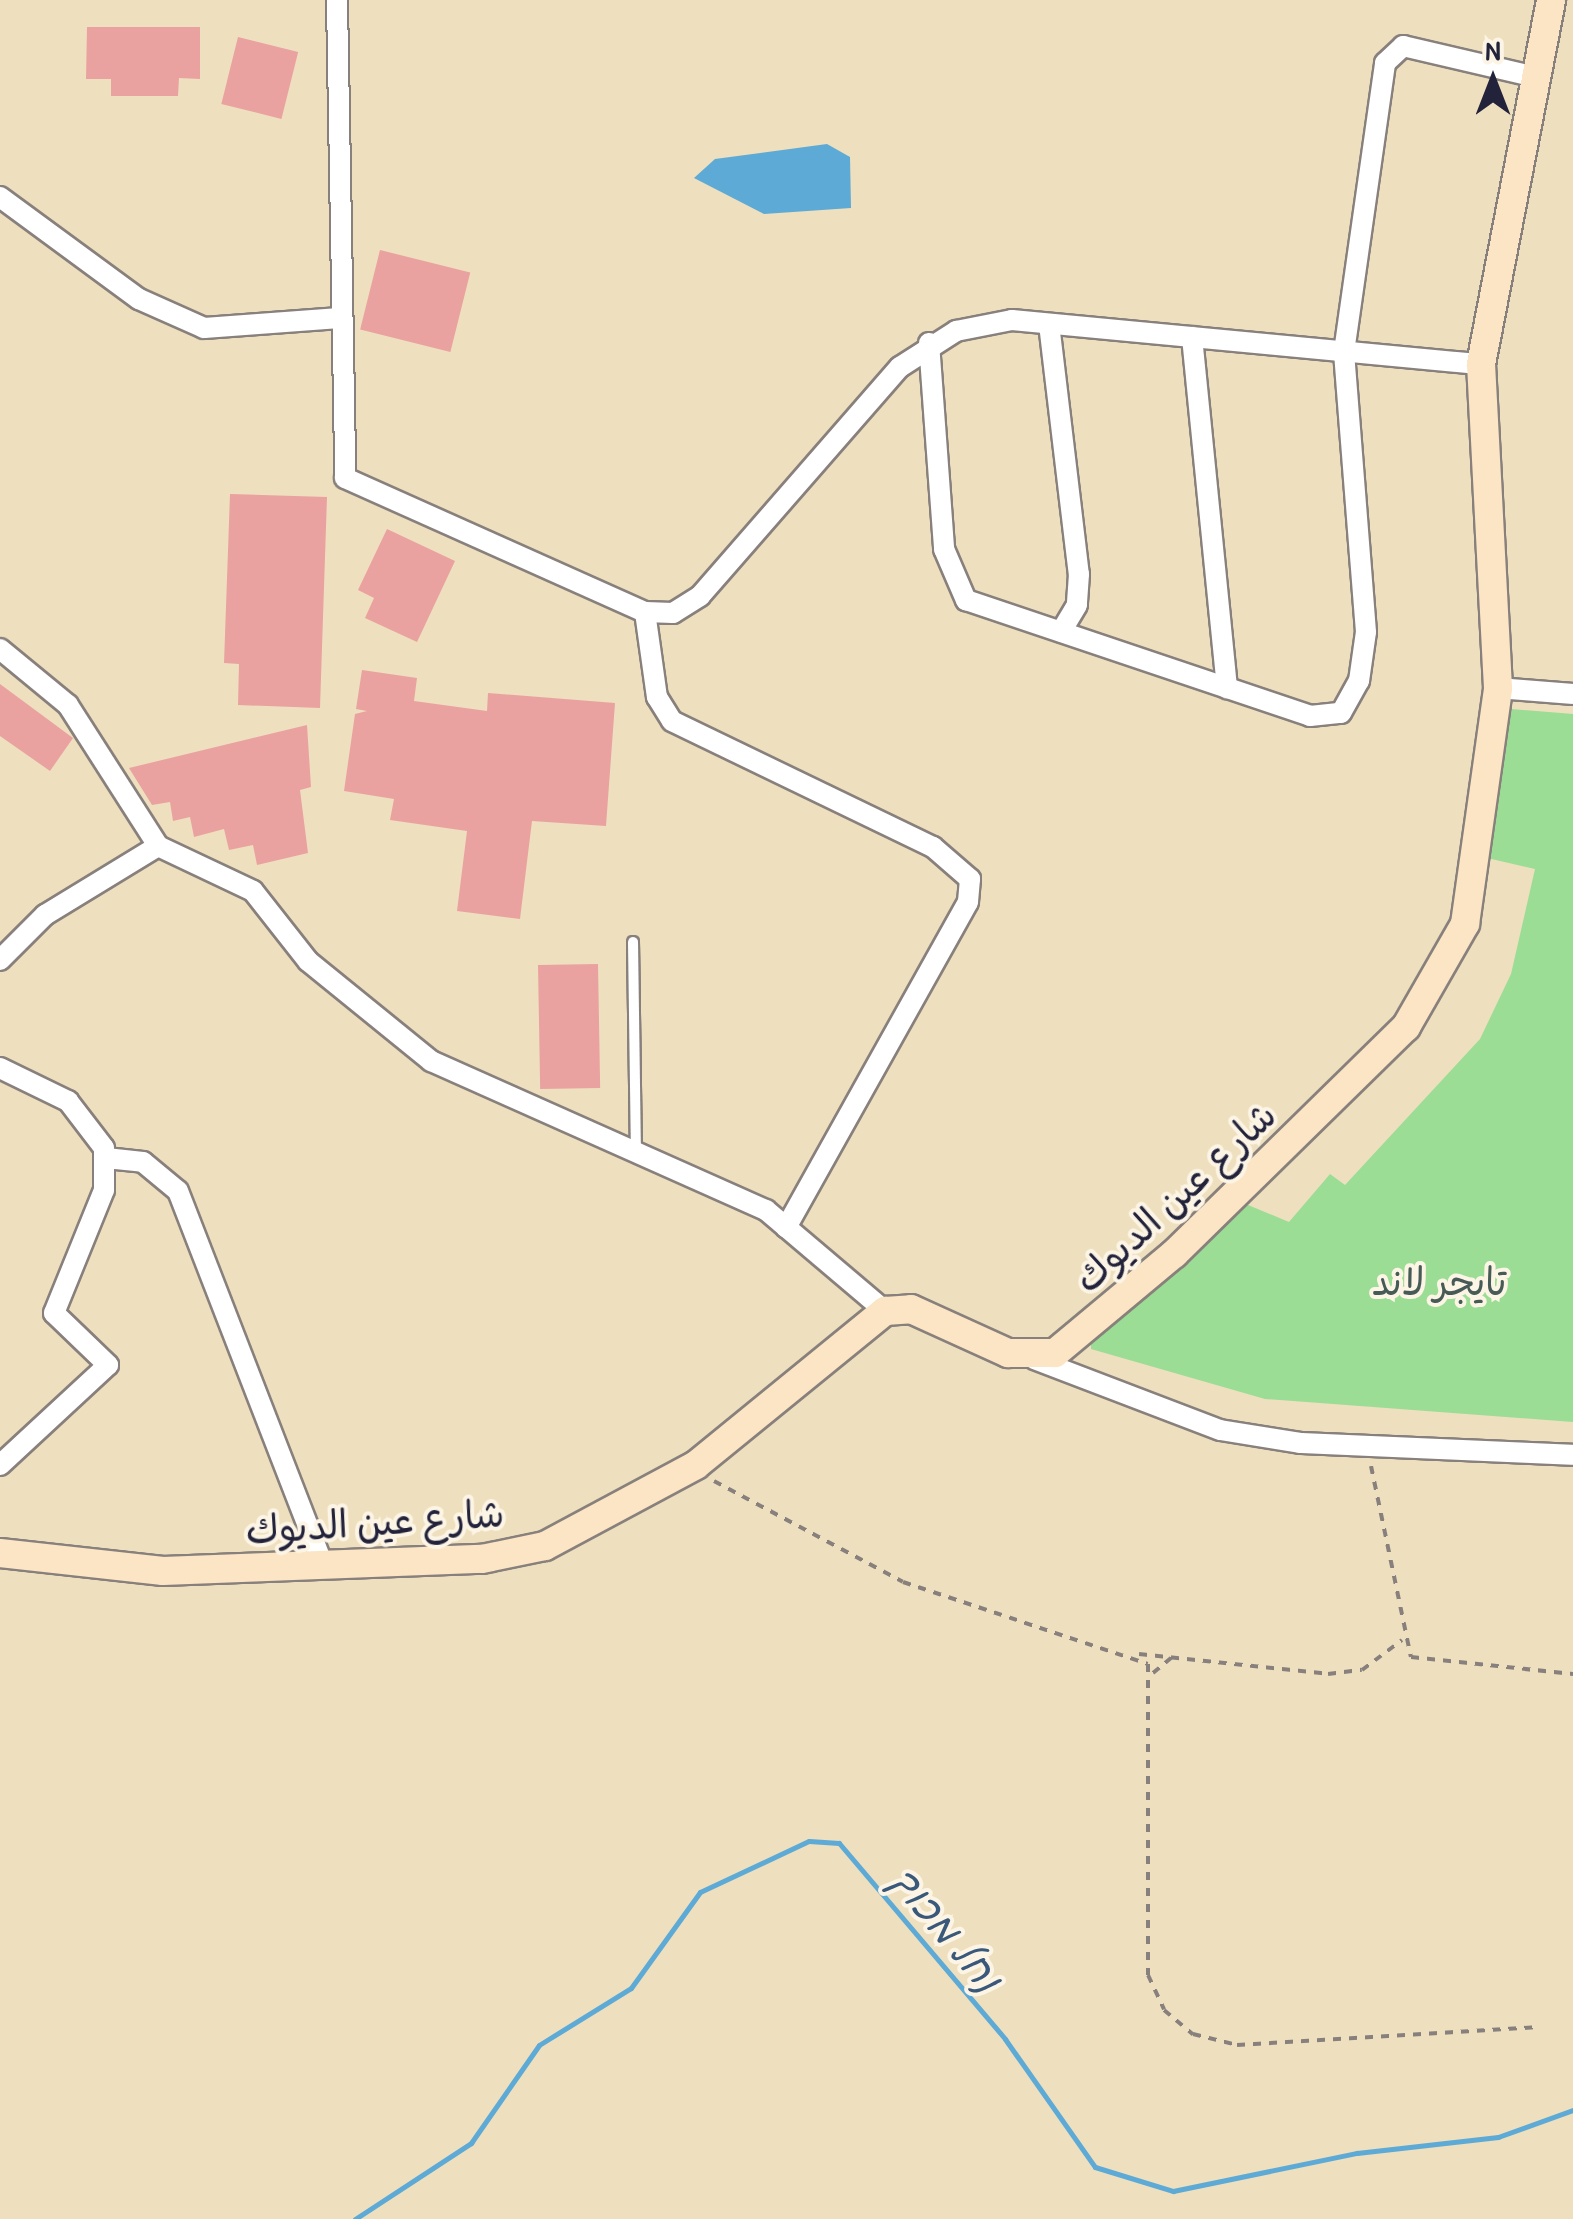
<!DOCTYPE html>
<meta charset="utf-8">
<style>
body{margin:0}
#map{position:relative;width:1573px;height:2219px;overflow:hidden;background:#eedfbe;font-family:"Patrick Hand","Playpen Sans Arabic","Playpen Sans Hebrew",sans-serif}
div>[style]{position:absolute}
.green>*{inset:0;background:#9bdd94}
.water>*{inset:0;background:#5daad6}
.stream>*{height:5px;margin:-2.5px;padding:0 2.5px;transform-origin:2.5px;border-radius:2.5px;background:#5daad6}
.building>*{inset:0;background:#eaa2a0;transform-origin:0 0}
.path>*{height:4px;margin-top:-2px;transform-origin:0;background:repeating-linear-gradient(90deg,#88807c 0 8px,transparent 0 16px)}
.roads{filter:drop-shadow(2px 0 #88807c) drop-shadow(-2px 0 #88807c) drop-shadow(0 2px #88807c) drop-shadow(0 -2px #88807c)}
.lane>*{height:10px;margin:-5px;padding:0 5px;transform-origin:5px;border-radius:5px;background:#fff}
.street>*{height:20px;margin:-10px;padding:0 10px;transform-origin:10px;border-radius:10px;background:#fff}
.secondary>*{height:28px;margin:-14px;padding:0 14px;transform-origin:14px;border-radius:14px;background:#fce5c4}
span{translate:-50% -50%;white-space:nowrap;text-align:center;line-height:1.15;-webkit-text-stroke:8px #fcf5e5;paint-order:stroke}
.street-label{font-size:38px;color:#22223b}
.park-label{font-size:38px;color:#465a56}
.water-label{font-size:40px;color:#3a5879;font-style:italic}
.north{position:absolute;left:1443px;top:30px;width:100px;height:100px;-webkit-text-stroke:8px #fcf5e5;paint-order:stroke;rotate:0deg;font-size:28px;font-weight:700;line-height:40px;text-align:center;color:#22223b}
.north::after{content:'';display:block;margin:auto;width:35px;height:45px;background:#22223b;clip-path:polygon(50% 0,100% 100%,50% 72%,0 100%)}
</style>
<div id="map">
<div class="green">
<i style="clip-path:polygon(1511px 709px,1573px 714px,1573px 1422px,1265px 1399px,1091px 1349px,1091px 1335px,1241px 1202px,1289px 1222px,1330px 1174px,1345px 1185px,1480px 1039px,1511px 974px,1535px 869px,1483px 857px)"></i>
</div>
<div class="water">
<i style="clip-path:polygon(827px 144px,850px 157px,851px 208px,764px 214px,694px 178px,715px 159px)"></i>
</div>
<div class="stream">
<i style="left:355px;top:2219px;width:139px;rotate:-33.2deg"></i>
<i style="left:471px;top:2143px;width:119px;rotate:-55.2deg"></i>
<i style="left:539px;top:2045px;width:108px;rotate:-31.8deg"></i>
<i style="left:631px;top:1988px;width:118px;rotate:-54.3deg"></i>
<i style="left:700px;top:1892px;width:120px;rotate:-25.1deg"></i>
<i style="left:809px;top:1841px;width:30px;rotate:4deg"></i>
<i style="left:839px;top:1843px;width:257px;rotate:49.7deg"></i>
<i style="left:1005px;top:2039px;width:156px;rotate:54.9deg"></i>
<i style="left:1095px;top:2167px;width:82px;rotate:17.1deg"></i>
<i style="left:1173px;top:2191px;width:188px;rotate:-11.7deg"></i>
<i style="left:1357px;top:2153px;width:142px;rotate:-6.5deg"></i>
<i style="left:1498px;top:2137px;width:80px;rotate:-19.8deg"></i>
</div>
<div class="building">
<i style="clip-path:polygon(87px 27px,200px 27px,200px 79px,179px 78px,178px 96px,111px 96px,111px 79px,86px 79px)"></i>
<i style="left:238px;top:37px;width:62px;height:69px;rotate:14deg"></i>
<i style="left:380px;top:250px;width:93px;height:82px;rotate:14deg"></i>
<i style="clip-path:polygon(230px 494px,327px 497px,320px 708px,238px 705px,239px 664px,224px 663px)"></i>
<i style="clip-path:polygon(387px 529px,455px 561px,417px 642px,365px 618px,374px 598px,358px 590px)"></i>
<i style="clip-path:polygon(362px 670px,417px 678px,414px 701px,487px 711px,488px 693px,615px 703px,606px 826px,532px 821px,520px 919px,457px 911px,467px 831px,390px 820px,394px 799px,344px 791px,355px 714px,367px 711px,356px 709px)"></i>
<i style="clip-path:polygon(0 684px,73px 738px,50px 771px,0 736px)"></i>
<i style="clip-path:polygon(307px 725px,311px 787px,300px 790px,308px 853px,257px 865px,253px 845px,229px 850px,224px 829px,194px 837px,190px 817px,173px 821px,170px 802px,152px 805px,129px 768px)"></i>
<i style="left:598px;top:964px;width:124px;height:60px;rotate:89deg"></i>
</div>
<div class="path">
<i style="left:1371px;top:1466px;width:195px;rotate:78.2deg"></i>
<i style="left:1411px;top:1657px;width:163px;rotate:6deg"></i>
<i style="left:714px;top:1481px;width:214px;rotate:28.1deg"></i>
<i style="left:903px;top:1582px;width:258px;rotate:18.5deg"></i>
<i style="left:1148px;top:1664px;width:311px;rotate:90deg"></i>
<i style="left:1148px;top:1975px;width:38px;rotate:65deg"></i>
<i style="left:1164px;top:2010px;width:38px;rotate:40deg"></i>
<i style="left:1193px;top:2034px;width:45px;rotate:14deg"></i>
<i style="left:1237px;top:2045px;width:302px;rotate:-3.4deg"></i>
<i style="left:1139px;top:1654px;width:190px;rotate:6deg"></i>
<i style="left:1328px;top:1674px;width:34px;rotate:-7deg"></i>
<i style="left:1362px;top:1670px;width:50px;rotate:-36.9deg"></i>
<i style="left:1153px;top:1673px;width:25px;rotate:-40deg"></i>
</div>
<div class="roads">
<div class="lane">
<i style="left:633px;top:942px;width:205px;rotate:89.2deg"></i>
</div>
<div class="street">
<i style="left:337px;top:0;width:478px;rotate:89deg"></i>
<i style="left:345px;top:478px;width:329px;rotate:24.1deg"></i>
<i style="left:645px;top:612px;width:86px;rotate:82deg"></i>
<i style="left:657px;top:697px;width:28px;rotate:58deg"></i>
<i style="left:672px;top:721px;width:290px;rotate:25.8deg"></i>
<i style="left:933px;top:847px;width:49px;rotate:40.9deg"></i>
<i style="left:970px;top:879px;width:23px;rotate:95deg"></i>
<i style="left:968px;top:902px;width:373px;rotate:119.2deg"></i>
<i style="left:0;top:197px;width:172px;rotate:36.3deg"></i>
<i style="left:139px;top:299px;width:71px;rotate:24deg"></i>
<i style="left:204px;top:328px;width:136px;rotate:-4.2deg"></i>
<i style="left:1049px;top:324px;width:252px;rotate:83.2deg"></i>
<i style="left:1079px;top:574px;width:31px;rotate:94deg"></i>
<i style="left:1077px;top:605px;width:31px;rotate:121deg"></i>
<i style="left:1192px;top:337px;width:353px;rotate:84.3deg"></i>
<i style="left:929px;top:343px;width:207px;rotate:85.8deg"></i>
<i style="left:944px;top:549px;width:56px;rotate:66.7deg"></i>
<i style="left:966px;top:600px;width:363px;rotate:18.6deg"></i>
<i style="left:1310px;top:716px;width:31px;rotate:-6deg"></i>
<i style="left:1341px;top:713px;width:37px;rotate:-61deg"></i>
<i style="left:1359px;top:681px;width:49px;rotate:-81.9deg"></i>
<i style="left:1366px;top:632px;width:281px;rotate:-94.5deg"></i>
<i style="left:1344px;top:352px;width:292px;rotate:-81.9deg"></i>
<i style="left:1385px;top:63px;width:25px;rotate:-43deg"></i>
<i style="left:1403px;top:46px;width:132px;rotate:13.1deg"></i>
<i style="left:645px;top:612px;width:28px;rotate:2deg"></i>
<i style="left:673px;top:613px;width:32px;rotate:-32deg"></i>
<i style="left:700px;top:596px;width:304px;rotate:-48.9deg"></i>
<i style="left:900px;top:367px;width:67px;rotate:-32.7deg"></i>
<i style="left:956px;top:331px;width:57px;rotate:-11.1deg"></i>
<i style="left:1012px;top:320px;width:471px;rotate:5.4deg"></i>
<i style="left:0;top:649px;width:88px;rotate:39.5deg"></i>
<i style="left:68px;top:705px;width:167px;rotate:57.4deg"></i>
<i style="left:158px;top:846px;width:105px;rotate:25.3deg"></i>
<i style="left:253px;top:891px;width:89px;rotate:51.8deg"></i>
<i style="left:308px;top:961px;width:159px;rotate:39.1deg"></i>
<i style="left:431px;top:1061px;width:367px;rotate:24deg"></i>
<i style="left:766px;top:1210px;width:156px;rotate:40.3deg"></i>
<i style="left:1498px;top:688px;width:75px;rotate:4.6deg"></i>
<i style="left:0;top:960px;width:64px;rotate:-45deg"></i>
<i style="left:45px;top:915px;width:132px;rotate:-31.4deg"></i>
<i style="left:0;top:1068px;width:76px;rotate:25.9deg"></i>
<i style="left:68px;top:1101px;width:59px;rotate:52.5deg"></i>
<i style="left:104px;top:1148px;width:42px;rotate:90deg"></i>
<i style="left:104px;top:1190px;width:133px;rotate:112.1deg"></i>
<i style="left:54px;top:1313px;width:75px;rotate:43.9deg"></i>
<i style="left:108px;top:1365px;width:147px;rotate:137.2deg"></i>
<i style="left:106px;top:1158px;width:37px;rotate:6deg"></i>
<i style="left:143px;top:1162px;width:45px;rotate:39.6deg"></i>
<i style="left:178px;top:1191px;width:400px;rotate:68.8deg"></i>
<i style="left:1034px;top:1359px;width:199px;rotate:20.9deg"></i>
<i style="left:1220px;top:1430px;width:81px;rotate:9.2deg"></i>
<i style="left:1300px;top:1443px;width:273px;rotate:2.5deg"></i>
</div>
<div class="secondary">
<i style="left:0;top:1553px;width:164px;rotate:6.3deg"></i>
<i style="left:163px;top:1571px;width:319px;rotate:-2.2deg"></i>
<i style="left:482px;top:1559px;width:64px;rotate:-11.7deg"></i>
<i style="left:545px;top:1546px;width:171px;rotate:-28.2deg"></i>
<i style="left:696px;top:1465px;width:244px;rotate:-39.2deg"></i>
<i style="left:885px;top:1311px;width:26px;rotate:-4deg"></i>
<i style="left:911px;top:1309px;width:107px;rotate:24.4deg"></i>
<i style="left:1008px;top:1353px;width:47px"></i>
<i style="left:1055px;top:1353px;width:155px;rotate:-39.8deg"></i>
<i style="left:1174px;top:1254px;width:325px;rotate:-44.4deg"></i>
<i style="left:1406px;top:1027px;width:119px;rotate:-60.2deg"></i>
<i style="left:1465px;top:924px;width:238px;rotate:-82deg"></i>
<i style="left:1498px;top:688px;width:324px;rotate:-93deg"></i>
<i style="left:1481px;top:364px;width:371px;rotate:-79.1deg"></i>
</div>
</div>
<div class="street-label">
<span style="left:1175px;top:1197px;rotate:-43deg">شارع عين الديوك</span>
<span style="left:375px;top:1522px;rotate:-4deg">شارع عين الديوك</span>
</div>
<div class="park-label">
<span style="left:1439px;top:1282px">تايجر لاند</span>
</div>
<div class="water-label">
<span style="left:947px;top:1928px;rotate:50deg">נחל מכוך</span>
</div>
<div class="north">N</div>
</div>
